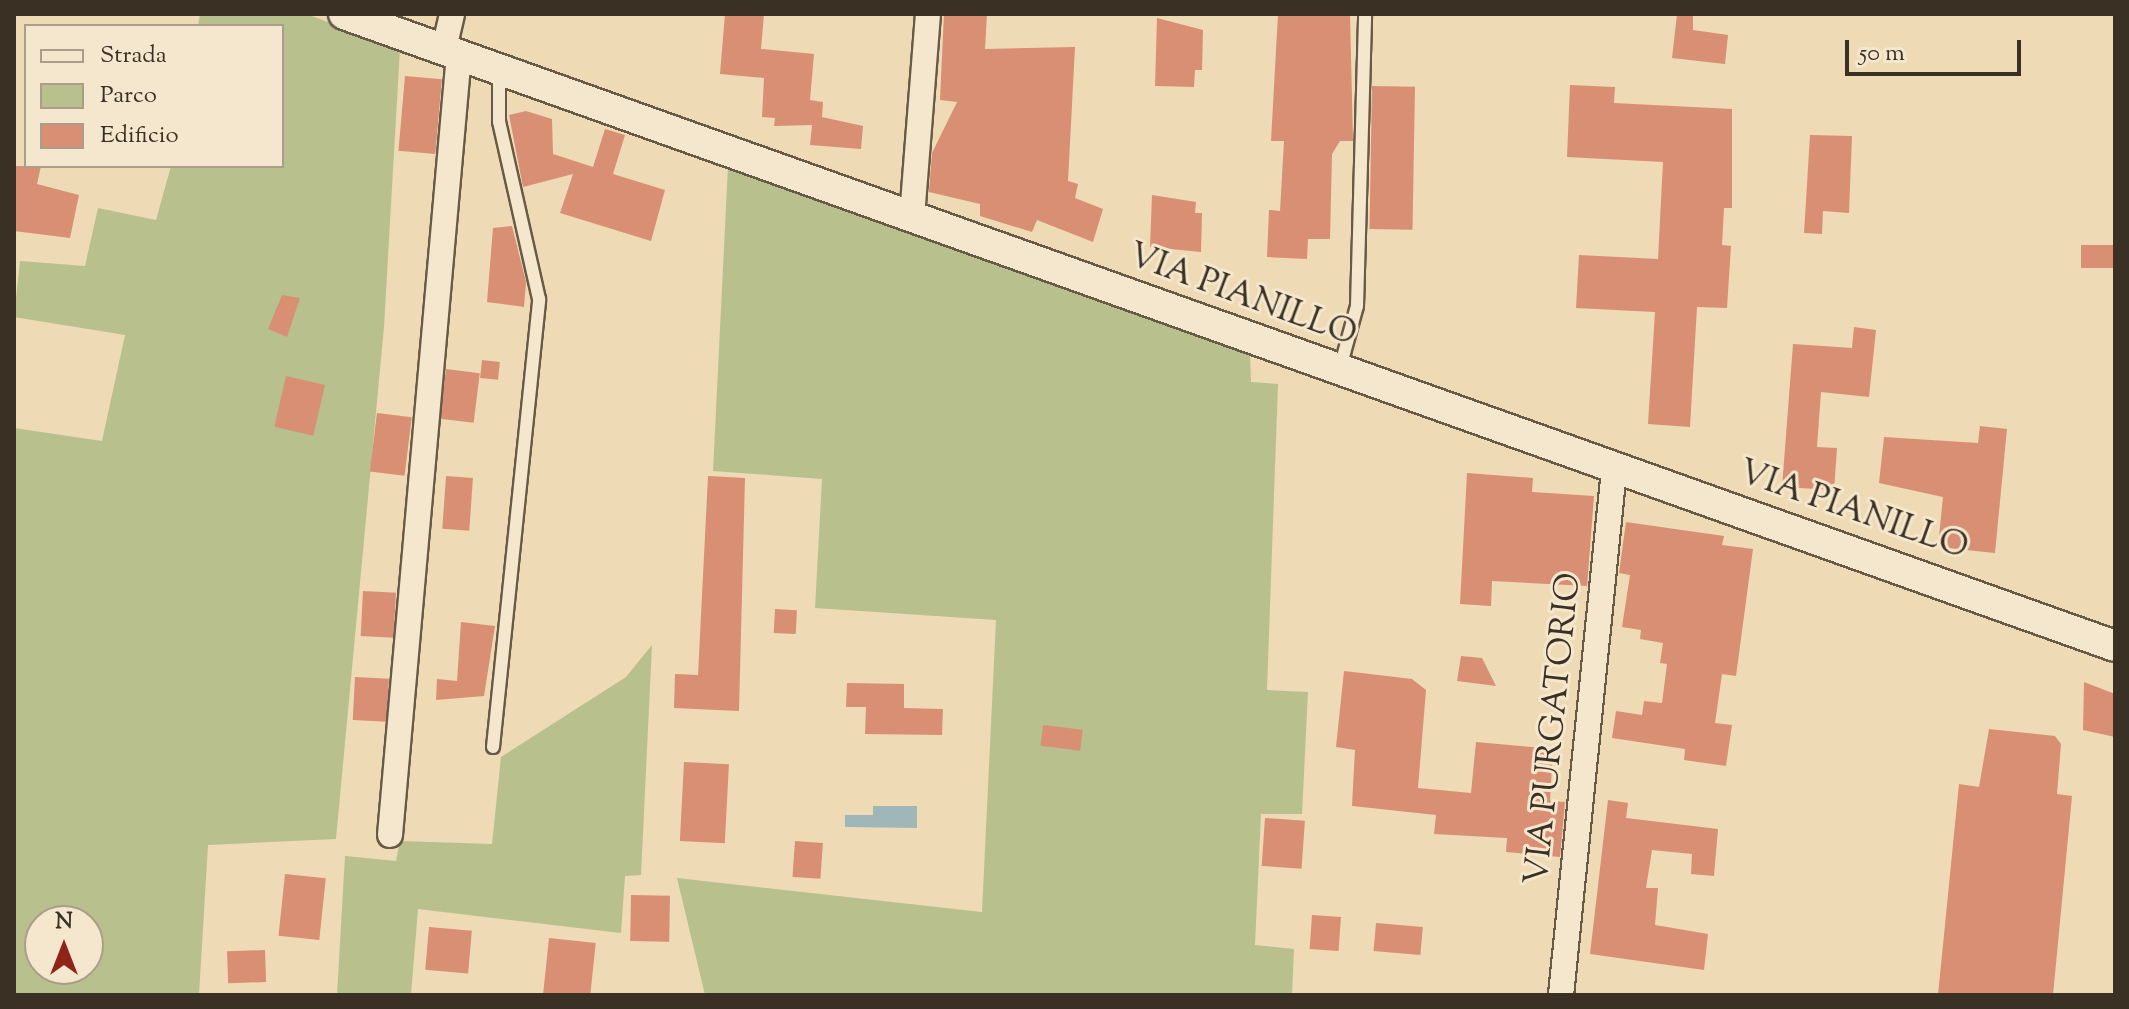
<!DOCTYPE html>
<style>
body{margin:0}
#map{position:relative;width:2129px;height:1009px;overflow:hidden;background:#eedab4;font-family:"Sorts Mill Goudy",serif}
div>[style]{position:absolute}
.green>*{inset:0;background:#b8c08e}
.water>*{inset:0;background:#a0b7b9}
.building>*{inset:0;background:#d88f74;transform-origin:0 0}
.roads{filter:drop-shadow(2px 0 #675a47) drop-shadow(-2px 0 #675a47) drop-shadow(0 2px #675a47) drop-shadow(0 -2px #675a47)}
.service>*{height:12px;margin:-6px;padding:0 6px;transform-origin:6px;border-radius:6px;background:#f4e7ce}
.minor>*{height:24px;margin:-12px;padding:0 12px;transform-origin:12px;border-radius:12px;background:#f4e7ce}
.tertiary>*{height:30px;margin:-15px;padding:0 15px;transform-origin:15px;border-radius:15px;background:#f4e7ce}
span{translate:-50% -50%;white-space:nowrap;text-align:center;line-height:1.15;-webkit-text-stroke:6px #f4e7ce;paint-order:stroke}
.street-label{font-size:34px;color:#3a3023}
.frame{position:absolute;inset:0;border:16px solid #3a3023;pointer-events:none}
.legend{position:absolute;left:24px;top:24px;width:260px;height:144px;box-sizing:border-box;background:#f4e7ce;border:2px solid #aa9e8a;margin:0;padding:10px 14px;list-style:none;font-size:24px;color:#3a3023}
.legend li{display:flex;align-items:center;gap:16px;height:40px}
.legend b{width:40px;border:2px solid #aa9e8a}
.north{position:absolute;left:24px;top:905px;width:80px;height:80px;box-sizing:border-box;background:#f4e7ce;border:2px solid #aa9e8a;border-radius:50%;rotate:0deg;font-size:22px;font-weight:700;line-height:32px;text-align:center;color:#3a3023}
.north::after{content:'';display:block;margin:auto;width:28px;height:36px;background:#8f2418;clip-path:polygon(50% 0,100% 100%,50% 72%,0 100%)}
.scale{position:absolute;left:1845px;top:40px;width:176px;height:36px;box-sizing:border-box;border:4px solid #3a3023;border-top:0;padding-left:10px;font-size:24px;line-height:28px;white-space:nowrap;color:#3a3023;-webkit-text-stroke:6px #f4e7ce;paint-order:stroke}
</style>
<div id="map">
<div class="green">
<i style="clip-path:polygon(evenodd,200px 14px,306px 14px,400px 48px,384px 327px,336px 839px,208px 845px,199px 995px,14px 995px,14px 428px,102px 441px,125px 335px,14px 317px,20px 261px,85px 266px,98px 208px,156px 220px,171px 166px,282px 166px,282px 26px,198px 26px,200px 14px,40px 921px,88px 921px,88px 969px,40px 969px,40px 921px)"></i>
<i style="clip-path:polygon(728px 166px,1250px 353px,1251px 382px,1278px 384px,1267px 690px,1308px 692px,1302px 814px,1261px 814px,1255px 945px,1294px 949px,1292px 995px,705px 995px,677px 878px,982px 912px,996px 620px,815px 608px,822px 479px,713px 471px)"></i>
<i style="clip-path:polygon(652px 645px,641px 875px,625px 876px,621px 933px,418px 909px,411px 995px,337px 995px,345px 856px,396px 861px,400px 841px,492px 844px,501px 757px,626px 677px)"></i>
</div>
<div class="water">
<i style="clip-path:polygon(873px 806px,917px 806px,917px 828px,845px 827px,845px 815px,873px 815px)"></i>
</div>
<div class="building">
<i style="clip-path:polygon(725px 14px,764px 14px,761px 49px,814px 54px,810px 100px,823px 102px,822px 117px,863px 126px,861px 149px,810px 145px,812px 125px,774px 126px,775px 118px,762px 117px,764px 78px,720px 74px)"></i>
<i style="clip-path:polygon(944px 14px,987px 14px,985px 49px,1075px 47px,1068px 181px,1078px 184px,1075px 198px,1103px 209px,1093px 242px,1037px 220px,1032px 232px,980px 216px,980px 204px,929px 192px,932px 153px,957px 102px,940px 100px)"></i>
<i style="clip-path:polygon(1278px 14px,1350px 14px,1353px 141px,1340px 141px,1332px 154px,1330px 239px,1308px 239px,1307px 259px,1267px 257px,1269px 210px,1280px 211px,1284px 141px,1271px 141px)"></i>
<i style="clip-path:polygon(1677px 14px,1693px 14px,1693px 30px,1728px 35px,1725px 64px,1672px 58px)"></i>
<i style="clip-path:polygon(1157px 18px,1203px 30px,1202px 70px,1195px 70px,1194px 87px,1155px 86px)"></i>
<i style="left:405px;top:76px;width:37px;height:75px;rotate:5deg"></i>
<i style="clip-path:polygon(1570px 85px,1615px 87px,1614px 103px,1732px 109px,1732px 208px,1724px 208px,1722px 245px,1731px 246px,1727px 308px,1697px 307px,1690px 427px,1648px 424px,1655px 312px,1576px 308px,1579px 255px,1658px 259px,1663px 162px,1567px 157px)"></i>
<i style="left:1372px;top:86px;width:43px;height:143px;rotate:1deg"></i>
<i style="clip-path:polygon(526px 111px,552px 119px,553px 154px,593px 167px,605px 129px,625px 135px,613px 174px,665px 190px,651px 241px,560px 213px,573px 174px,523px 187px,509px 115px)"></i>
<i style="clip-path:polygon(1810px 135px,1852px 136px,1849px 213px,1823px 211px,1822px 234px,1804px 233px)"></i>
<i style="clip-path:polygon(14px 166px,41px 166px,37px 184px,79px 195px,70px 238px,14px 231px)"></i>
<i style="clip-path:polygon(1152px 195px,1196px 202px,1195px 213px,1202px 213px,1201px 252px,1150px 247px)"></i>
<i style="clip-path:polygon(512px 226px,526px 282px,524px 307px,487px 302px,493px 228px)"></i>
<i style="left:2115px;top:245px;width:23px;height:34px;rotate:90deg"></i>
<i style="clip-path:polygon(282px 295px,300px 298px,287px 337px,268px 329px)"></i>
<i style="clip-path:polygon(1854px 327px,1876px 330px,1869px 397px,1821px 392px,1817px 447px,1837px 448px,1834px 490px,1782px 487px,1793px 344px,1852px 348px)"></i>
<i style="left:482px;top:360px;width:18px;height:18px;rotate:6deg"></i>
<i style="left:446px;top:369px;width:34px;height:50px;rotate:7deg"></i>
<i style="left:286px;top:376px;width:40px;height:52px;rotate:13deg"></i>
<i style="left:377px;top:413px;width:35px;height:59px;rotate:7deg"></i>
<i style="clip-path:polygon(1980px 426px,2007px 429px,1995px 553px,1938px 547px,1943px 497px,1879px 483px,1884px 437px,1978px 443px)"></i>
<i style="clip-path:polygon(1467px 473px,1533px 478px,1532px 492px,1594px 496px,1587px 586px,1492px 581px,1491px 606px,1460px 604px)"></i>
<i style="left:446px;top:476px;width:27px;height:53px;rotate:4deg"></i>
<i style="clip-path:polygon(708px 476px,745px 478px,739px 711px,674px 708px,675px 674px,698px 675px)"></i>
<i style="clip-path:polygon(1626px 522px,1724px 536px,1722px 545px,1753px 549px,1736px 676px,1722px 674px,1715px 723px,1732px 725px,1726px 766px,1684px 760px,1685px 749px,1612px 738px,1616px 711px,1642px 715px,1644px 701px,1662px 703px,1667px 664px,1660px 663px,1663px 643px,1640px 639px,1641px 630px,1622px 627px,1630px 575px,1619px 573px)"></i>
<i style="left:363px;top:591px;width:33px;height:45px;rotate:3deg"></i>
<i style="left:775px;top:609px;width:22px;height:24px;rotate:3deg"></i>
<i style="clip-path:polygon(461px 622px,495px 626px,484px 696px,436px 700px,437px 679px,457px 681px)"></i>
<i style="clip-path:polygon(1461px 656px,1482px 658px,1496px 686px,1457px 681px)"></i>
<i style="clip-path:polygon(1344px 671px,1412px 679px,1426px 690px,1418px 788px,1471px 793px,1476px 742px,1553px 749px,1550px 801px,1565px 802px,1560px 857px,1506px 852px,1507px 838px,1434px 834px,1436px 815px,1352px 806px,1355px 750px,1336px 747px)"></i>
<i style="left:355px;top:677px;width:34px;height:43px;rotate:3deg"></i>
<i style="clip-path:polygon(2084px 682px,2115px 694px,2115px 737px,2083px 730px)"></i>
<i style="clip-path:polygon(847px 683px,904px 684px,904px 708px,943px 709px,942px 735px,865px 734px,866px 707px,846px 707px)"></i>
<i style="left:1043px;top:725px;width:40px;height:21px;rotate:7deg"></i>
<i style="clip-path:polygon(1989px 729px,2055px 736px,2061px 744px,2057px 794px,2072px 796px,2053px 995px,1938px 995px,1959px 784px,1979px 787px)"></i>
<i style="left:684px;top:762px;width:45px;height:79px;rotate:3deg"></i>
<i style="clip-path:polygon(1608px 800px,1628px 803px,1626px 818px,1718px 829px,1714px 876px,1691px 874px,1692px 854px,1652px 850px,1646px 888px,1658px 888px,1655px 925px,1708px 934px,1704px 970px,1590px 954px)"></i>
<i style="left:1265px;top:818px;width:40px;height:48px;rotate:4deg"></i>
<i style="left:795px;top:841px;width:28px;height:36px;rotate:4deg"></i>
<i style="left:285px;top:874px;width:41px;height:62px;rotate:6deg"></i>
<i style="left:631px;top:895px;width:39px;height:46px;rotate:1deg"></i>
<i style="left:1312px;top:915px;width:29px;height:34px;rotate:4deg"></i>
<i style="left:1376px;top:923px;width:47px;height:28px;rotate:5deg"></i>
<i style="left:429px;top:927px;width:43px;height:43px;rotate:5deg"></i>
<i style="left:549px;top:938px;width:47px;height:57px;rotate:6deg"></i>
<i style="left:265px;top:950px;width:32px;height:38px;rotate:88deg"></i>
</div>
<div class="roads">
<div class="service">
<i style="left:1340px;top:368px;width:64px;rotate:-74.7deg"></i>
<i style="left:1357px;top:306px;width:292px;rotate:-88.4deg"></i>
<i style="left:493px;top:747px;width:450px;rotate:-84.1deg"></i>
<i style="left:539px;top:299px;width:181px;rotate:-102.7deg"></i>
<i style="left:499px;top:122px;width:51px;rotate:-90deg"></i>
</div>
<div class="minor">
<i style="left:444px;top:49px;width:36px;rotate:-77deg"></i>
<i style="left:912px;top:217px;width:204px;rotate:-85.5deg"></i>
<i style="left:390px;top:835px;width:784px;rotate:-84.95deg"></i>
<i style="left:1561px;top:995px;width:528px;rotate:-84.24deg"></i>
</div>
<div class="tertiary">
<i style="left:344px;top:14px;width:1880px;rotate:19.64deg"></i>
</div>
</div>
<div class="street-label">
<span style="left:1242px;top:296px;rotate:20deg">VIA PIANILLO</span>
<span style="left:1853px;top:511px;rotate:19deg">VIA PIANILLO</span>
<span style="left:1554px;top:729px;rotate:-84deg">VIA PURGATORIO</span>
</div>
<div class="frame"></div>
<ul class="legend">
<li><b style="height:10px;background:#f4e7ce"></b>Strada</li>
<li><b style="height:22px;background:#b8c08e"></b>Parco</li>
<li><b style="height:22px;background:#d88f74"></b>Edificio</li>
</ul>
<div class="north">N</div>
<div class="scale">50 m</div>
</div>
